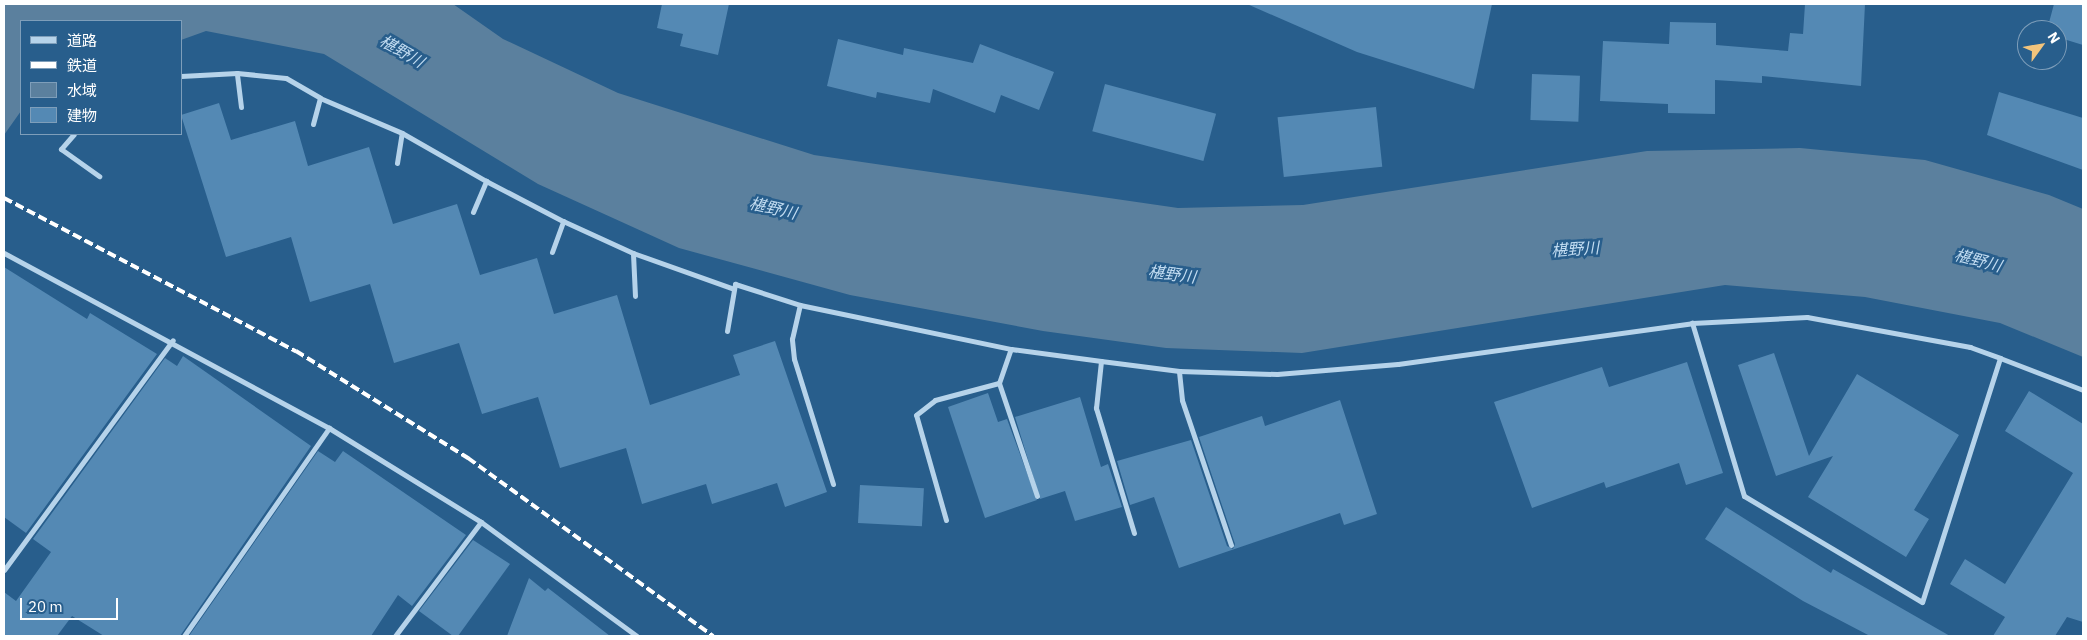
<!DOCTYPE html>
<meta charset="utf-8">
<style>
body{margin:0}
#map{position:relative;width:2087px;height:640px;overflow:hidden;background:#285e8c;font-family:"IBM Plex Sans","Noto Sans JP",sans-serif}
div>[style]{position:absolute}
.water>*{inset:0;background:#5b809e}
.building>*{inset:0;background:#5489b4;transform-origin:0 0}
.minor>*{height:5px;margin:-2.5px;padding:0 2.5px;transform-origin:2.5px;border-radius:2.5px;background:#b6d3ea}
.rail>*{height:4px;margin-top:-2px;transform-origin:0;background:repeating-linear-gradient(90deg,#fff 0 9px,transparent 0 13px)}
span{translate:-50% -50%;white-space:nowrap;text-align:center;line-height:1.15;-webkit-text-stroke:5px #285e8c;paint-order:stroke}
.water-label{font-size:16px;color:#c2dcf1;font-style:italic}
.frame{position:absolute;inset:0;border:5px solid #fff;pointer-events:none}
.legend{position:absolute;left:20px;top:20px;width:162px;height:115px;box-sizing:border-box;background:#285e8c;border:1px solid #7e9eba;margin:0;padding:6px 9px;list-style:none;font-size:15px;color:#fff}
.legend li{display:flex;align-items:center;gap:10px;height:25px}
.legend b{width:25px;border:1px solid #7e9eba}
.north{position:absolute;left:2017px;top:20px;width:50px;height:50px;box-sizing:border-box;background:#285e8c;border:1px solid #7e9eba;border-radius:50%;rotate:58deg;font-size:14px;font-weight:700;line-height:20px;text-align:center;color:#fff}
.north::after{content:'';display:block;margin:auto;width:18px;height:22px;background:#f2c47c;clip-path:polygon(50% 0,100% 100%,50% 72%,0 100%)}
.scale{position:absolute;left:20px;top:598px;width:98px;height:22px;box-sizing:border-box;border:2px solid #fff;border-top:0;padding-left:6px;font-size:15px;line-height:18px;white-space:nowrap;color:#fff;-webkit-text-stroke:4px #285e8c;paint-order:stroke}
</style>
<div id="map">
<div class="water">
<i style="clip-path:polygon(4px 4px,453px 4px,503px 39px,618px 93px,814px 155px,1178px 208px,1303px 205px,1647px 151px,1800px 148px,1925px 160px,2049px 195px,2083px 209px,2083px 357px,2000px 323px,1865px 297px,1725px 285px,1302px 353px,1166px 348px,1043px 331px,850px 295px,679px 248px,538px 184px,324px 54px,206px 31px,181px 40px,181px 21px,21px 21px,21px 111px,4px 135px)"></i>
</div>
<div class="building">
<i style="clip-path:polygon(662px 4px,729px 4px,718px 55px,680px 46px,683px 34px,657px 28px)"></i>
<i style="clip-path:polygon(1247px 4px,1492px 4px,1474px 89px,1357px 52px)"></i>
<i style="clip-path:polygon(1805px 4px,1865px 4px,1861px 86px,1762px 76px,1762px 83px,1715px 80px,1715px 114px,1668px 113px,1668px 104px,1600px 101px,1603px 41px,1669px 44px,1670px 22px,1716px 23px,1716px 45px,1788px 51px,1790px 33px,1803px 34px)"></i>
<i style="clip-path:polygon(2054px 4px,2083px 4px,2083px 45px,2057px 37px,2057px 30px,2047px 30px)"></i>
<i style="clip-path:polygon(838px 39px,903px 55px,904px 48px,973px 63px,980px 44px,1054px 72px,1039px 110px,1001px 95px,995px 113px,933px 89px,930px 103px,877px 92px,876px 98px,827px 86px)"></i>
<i style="left:1532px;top:74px;width:48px;height:46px;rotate:2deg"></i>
<i style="left:1105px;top:84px;width:115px;height:49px;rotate:15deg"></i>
<i style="clip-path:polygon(1999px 92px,2083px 118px,2083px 170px,1987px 135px)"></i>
<i style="clip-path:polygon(219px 103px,231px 140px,295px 121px,308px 166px,369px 147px,393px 224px,457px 204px,480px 275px,537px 258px,554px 314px,617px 295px,650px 405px,740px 375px,733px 355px,775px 341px,827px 492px,785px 507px,777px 483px,712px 504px,706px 484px,642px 504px,626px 448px,560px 468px,538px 397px,482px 414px,459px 343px,394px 363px,370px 284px,310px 302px,291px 237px,226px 257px,181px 115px)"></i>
<i style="left:1376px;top:107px;width:60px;height:99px;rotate:84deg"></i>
<i style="clip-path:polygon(4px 267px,87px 319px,90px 313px,157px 354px,26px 533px,4px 517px)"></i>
<i style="clip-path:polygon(1774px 353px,1809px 456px,1857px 374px,1959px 435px,1914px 510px,1929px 519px,1906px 557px,1808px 497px,1833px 456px,1776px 476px,1738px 365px)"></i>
<i style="clip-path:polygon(183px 356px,311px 446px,180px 636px,104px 636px,72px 616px,57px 636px,4px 636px,4px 592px,16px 601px,51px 552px,33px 539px,165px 358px,177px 366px)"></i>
<i style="clip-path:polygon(1687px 362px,1723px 473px,1686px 485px,1679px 463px,1606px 488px,1604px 482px,1532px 508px,1494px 402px,1602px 367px,1609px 387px)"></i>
<i style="clip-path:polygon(2029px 391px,2083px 424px,2083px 622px,2067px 617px,2055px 636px,1993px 636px,2005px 617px,1950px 584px,1965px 559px,2005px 584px,2073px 473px,2005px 431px)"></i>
<i style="clip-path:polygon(988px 393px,998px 422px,1007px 419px,1037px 500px,985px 518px,948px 407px)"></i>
<i style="clip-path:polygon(1080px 397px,1101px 467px,1108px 464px,1122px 507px,1075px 521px,1065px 491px,1040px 499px,1015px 417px)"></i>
<i style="clip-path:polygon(1340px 400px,1377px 514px,1344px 525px,1340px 513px,1179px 568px,1154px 497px,1130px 505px,1117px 461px,1191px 440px,1227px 546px,1233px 549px,1235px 544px,1199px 437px,1262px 416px,1265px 426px)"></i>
<i style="clip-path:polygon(318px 451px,335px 462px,343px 451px,466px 535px,412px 606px,398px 595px,371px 636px,189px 636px)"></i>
<i style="left:860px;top:485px;width:64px;height:38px;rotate:3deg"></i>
<i style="clip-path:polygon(1726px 507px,1831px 573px,1833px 569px,1950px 636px,1870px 636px,1803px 601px,1705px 539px)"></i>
<i style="clip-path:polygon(473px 540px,510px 564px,458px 636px,453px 636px,419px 611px)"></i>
<i style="clip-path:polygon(529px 578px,545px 591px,548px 588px,610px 636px,507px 636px)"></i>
</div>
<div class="minor">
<i style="left:181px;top:76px;width:56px;rotate:-3.1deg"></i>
<i style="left:241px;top:107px;width:34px;rotate:-97deg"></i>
<i style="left:237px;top:73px;width:49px;rotate:5.8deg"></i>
<i style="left:286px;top:78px;width:39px;rotate:30deg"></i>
<i style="left:313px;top:124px;width:27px;rotate:-75deg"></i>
<i style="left:320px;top:98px;width:89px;rotate:23.1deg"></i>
<i style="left:74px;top:134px;width:20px;rotate:131deg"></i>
<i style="left:61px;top:149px;width:47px;rotate:35.4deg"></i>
<i style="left:397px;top:163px;width:30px;rotate:-81deg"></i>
<i style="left:402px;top:133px;width:97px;rotate:29.7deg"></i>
<i style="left:473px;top:212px;width:34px;rotate:-67deg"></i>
<i style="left:486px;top:181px;width:87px;rotate:27.5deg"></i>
<i style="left:552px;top:252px;width:33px;rotate:-70deg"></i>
<i style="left:563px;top:221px;width:77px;rotate:24.6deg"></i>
<i style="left:4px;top:253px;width:369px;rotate:28.3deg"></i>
<i style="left:329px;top:428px;width:179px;rotate:31.7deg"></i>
<i style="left:481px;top:522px;width:193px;rotate:36.2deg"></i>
<i style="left:635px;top:296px;width:43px;rotate:-92.7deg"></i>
<i style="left:633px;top:253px;width:107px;rotate:19.6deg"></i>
<i style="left:727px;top:331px;width:48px;rotate:-80.3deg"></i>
<i style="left:735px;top:284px;width:68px;rotate:17.9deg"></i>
<i style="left:2000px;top:358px;width:256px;rotate:107.7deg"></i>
<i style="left:1922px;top:602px;width:207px;rotate:-149.2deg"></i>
<i style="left:1744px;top:496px;width:181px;rotate:-106.7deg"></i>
<i style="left:1692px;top:323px;width:115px;rotate:-3deg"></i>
<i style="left:1807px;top:317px;width:166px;rotate:10.4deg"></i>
<i style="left:1970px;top:347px;width:32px;rotate:20deg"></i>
<i style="left:2000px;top:358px;width:89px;rotate:21.1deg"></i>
<i style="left:833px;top:484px;width:131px;rotate:-107.3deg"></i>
<i style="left:794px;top:359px;width:20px;rotate:-96deg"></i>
<i style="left:792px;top:339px;width:35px;rotate:-77deg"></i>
<i style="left:800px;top:305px;width:216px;rotate:11.8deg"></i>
<i style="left:1037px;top:496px;width:119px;rotate:-108.6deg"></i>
<i style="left:999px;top:383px;width:36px;rotate:-71deg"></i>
<i style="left:1011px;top:349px;width:91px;rotate:7.6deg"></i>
<i style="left:946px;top:520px;width:109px;rotate:-105.9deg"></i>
<i style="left:916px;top:415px;width:24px;rotate:-38deg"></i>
<i style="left:935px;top:400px;width:66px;rotate:-14.9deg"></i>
<i style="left:1134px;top:533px;width:131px;rotate:-106.9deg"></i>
<i style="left:1096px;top:408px;width:47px;rotate:-83.9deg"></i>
<i style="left:1101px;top:361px;width:79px;rotate:7.3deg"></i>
<i style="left:1231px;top:545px;width:153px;rotate:-108.7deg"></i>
<i style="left:1182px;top:400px;width:29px;rotate:-96deg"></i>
<i style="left:1179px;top:371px;width:98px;rotate:1.8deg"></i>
<i style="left:1277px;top:374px;width:121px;rotate:-4.7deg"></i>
<i style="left:1398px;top:364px;width:297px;rotate:-7.9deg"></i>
<i style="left:4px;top:570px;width:285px;rotate:-53.7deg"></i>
<i style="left:184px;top:636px;width:254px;rotate:-55.1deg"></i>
<i style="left:395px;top:636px;width:143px;rotate:-53deg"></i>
</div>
<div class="rail">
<i style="left:4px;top:198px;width:330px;rotate:27.7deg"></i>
<i style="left:296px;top:351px;width:203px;rotate:31.9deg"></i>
<i style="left:468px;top:458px;width:303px;rotate:36deg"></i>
</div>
<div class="water-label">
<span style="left:402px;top:51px;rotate:30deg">椹野川</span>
<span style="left:773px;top:208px;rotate:13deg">椹野川</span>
<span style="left:1575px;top:249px;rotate:-4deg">椹野川</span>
<span style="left:1978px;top:260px;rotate:15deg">椹野川</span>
<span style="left:1172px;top:274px;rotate:7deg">椹野川</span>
</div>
<div class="frame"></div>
<ul class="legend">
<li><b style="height:6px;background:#b6d3ea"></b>道路</li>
<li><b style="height:6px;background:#fff"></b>鉄道</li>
<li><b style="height:14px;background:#5b809e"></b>水域</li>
<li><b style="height:14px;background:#5489b4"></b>建物</li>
</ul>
<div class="north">N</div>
<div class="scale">20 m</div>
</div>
